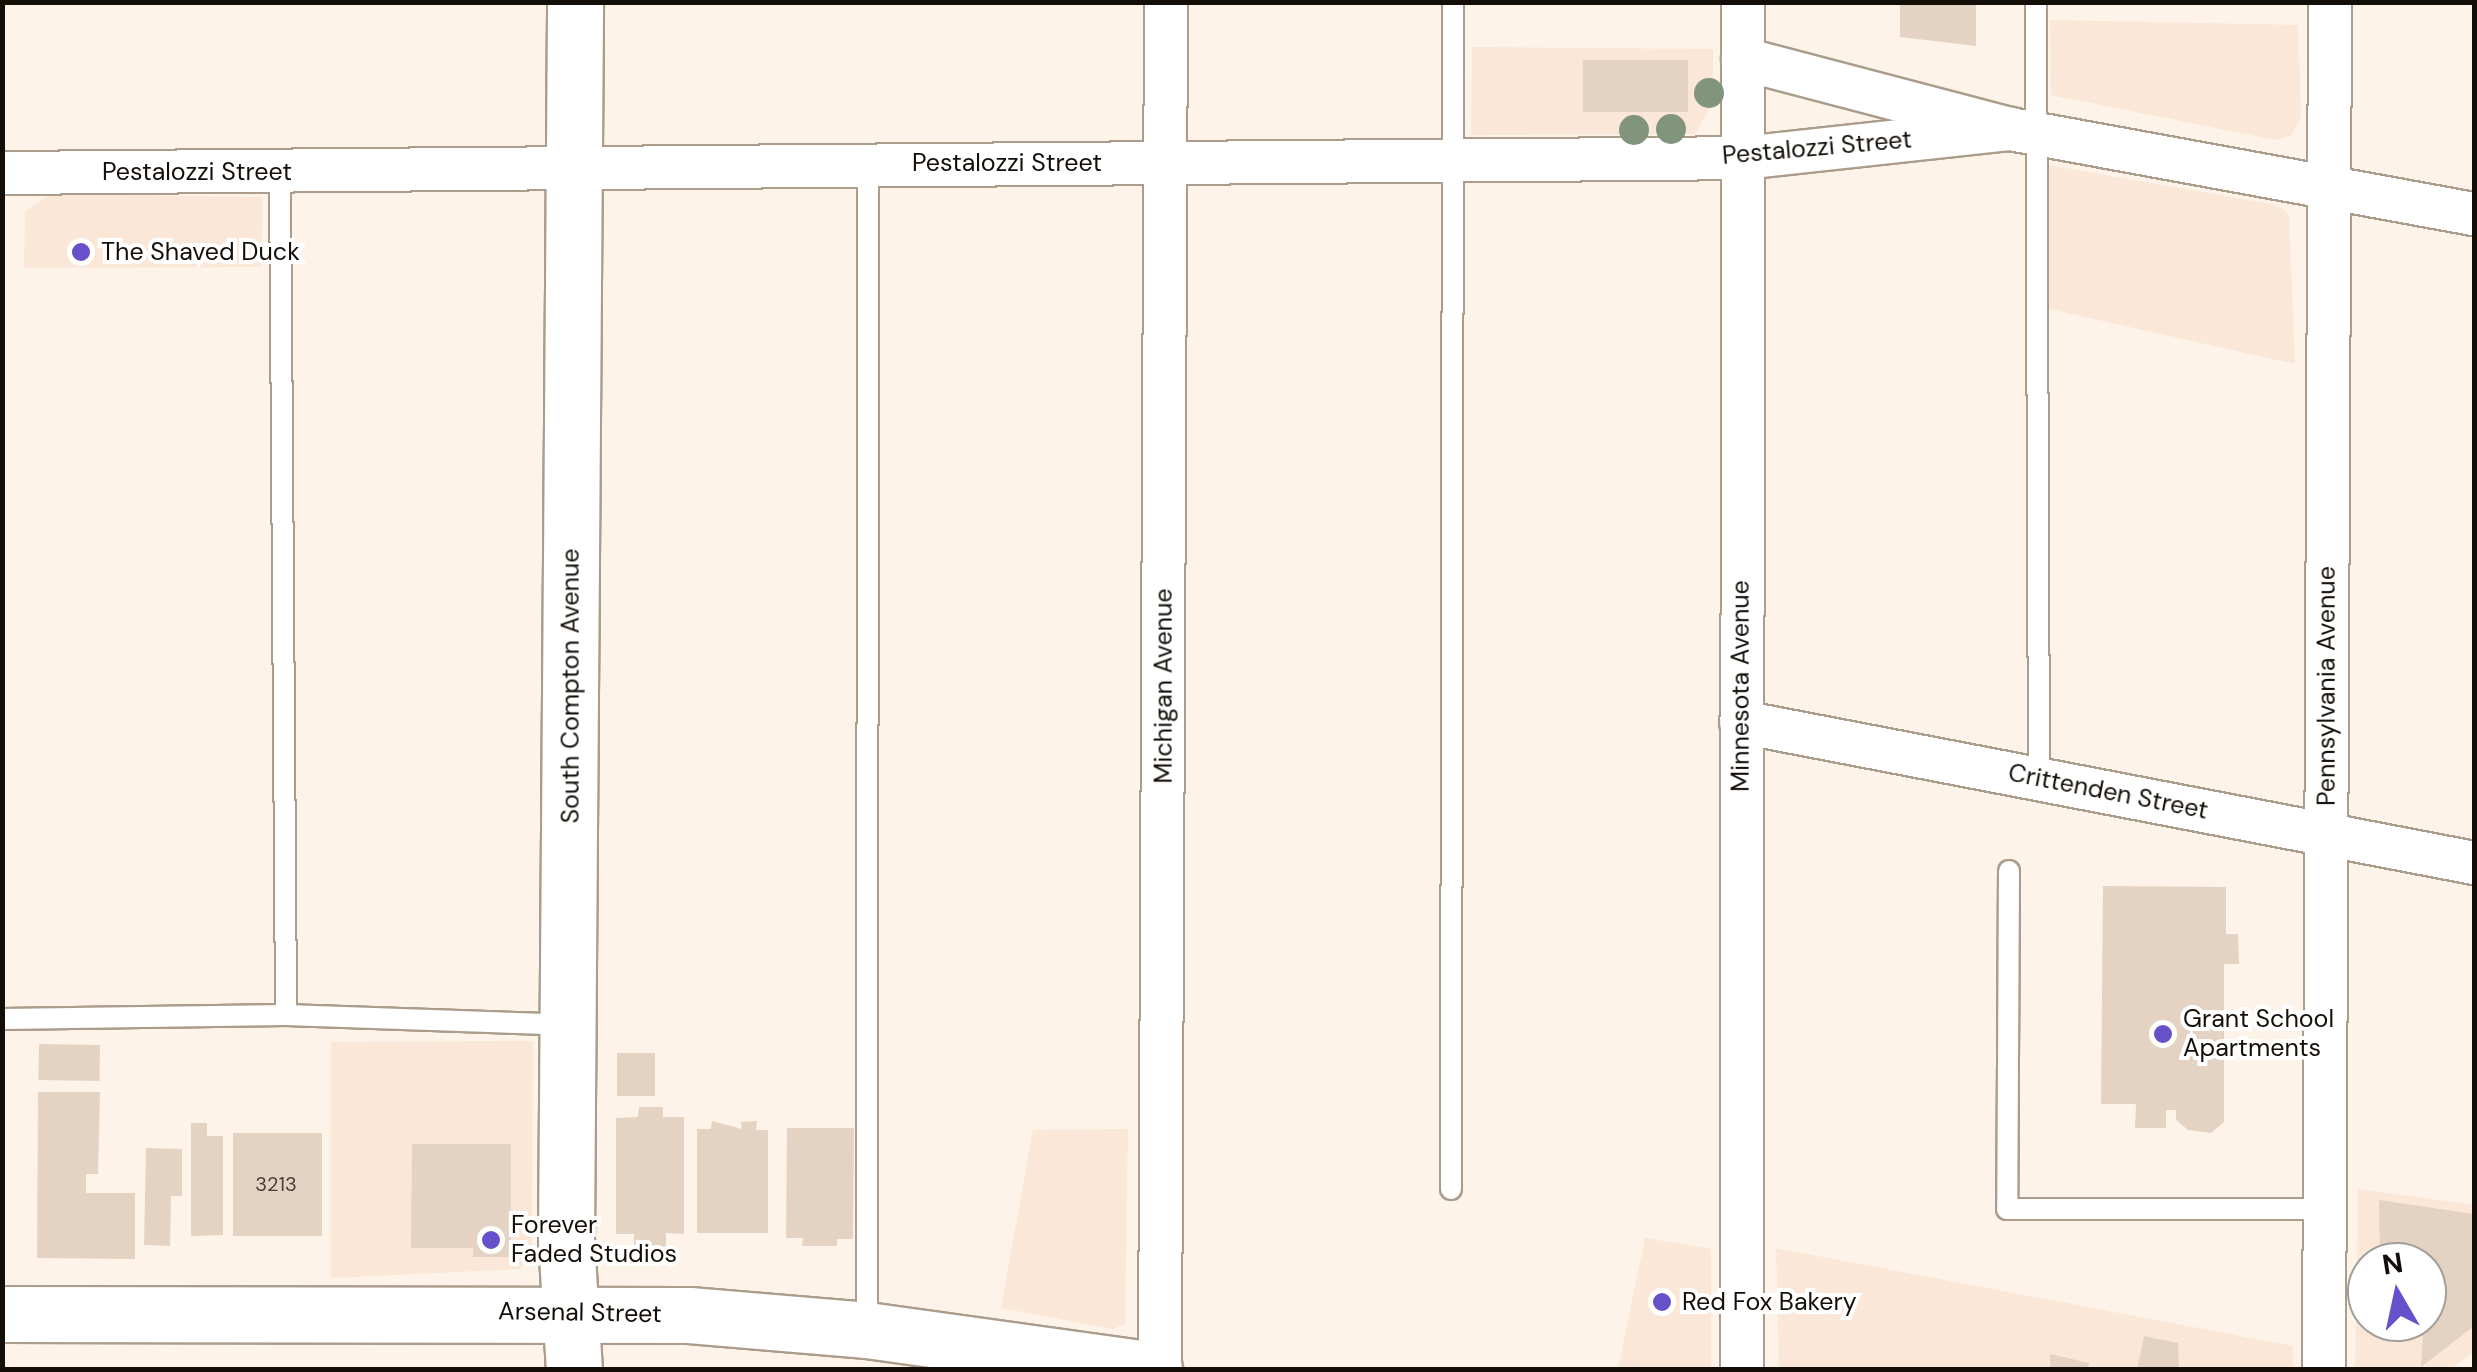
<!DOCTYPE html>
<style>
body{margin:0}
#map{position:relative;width:2477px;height:1372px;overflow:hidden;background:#fdf3e8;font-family:"DM Sans",sans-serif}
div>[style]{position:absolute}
.commercial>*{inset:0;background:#fae7d7}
.building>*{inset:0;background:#e4d3c2;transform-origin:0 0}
.roads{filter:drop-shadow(2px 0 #ab9c8b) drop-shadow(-2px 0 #ab9c8b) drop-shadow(0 2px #ab9c8b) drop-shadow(0 -2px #ab9c8b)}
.service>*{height:20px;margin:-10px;padding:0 10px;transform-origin:10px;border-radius:10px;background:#fff}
.minor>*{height:42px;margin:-21px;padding:0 21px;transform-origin:21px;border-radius:21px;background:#fff}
.secondary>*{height:55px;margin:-27.5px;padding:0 27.5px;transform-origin:27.5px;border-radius:27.5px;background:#fff}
.trees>*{width:30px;height:30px;margin:-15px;border-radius:50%;background:#81957d}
.dots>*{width:28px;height:28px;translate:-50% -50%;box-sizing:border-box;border:5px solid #fff;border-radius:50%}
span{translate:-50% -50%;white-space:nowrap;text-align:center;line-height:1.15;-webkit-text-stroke:8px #fff;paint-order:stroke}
.number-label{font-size:20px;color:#473f36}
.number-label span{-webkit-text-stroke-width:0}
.street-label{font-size:25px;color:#130e08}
.poi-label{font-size:25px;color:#130e08}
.left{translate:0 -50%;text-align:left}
.frame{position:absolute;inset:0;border:5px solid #130e08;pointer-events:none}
.north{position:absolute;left:2347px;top:1242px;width:100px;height:100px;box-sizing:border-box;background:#fff;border:2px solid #a19f9c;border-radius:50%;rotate:351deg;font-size:28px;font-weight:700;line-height:40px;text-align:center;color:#130e08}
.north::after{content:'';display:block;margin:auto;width:35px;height:45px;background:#6751ca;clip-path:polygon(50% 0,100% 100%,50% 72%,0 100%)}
</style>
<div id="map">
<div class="commercial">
<i style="clip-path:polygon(2050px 20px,2298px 25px,2301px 116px,2292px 135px,2275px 140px,2051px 95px)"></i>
<i style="clip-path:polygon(1472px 47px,1713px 49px,1713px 102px,1695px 134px,1471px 135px)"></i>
<i style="clip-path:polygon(2048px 165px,2277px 205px,2289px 214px,2295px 364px,2049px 309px)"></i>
<i style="clip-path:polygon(51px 194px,263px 197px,261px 267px,24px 268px,25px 211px)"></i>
<i style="clip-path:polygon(533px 1041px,532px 1255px,520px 1269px,331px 1278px,331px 1042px)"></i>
<i style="clip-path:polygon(1128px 1129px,1125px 1324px,1113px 1329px,1001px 1308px,1033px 1130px)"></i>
<i style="clip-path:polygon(evenodd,2358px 1189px,2474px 1205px,2474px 1352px,2451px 1369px,2355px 1370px,2358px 1189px,2367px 1262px,2427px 1262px,2427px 1322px,2367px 1322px,2367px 1262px)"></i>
<i style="clip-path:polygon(1645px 1238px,1711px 1249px,1711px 1369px,1618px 1369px)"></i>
<i style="clip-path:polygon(1776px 1248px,2293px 1346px,2293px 1369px,1779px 1369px)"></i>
</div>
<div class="building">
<i style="clip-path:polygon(1900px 2px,1976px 2px,1976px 46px,1900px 37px)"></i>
<i style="left:1583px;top:60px;width:105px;height:52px"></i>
<i style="clip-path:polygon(2103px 886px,2226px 887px,2226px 934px,2238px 934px,2239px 964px,2224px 964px,2224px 1122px,2211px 1133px,2188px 1130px,2176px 1120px,2176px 1110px,2166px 1110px,2166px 1128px,2135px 1128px,2136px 1104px,2101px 1104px)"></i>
<i style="left:39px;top:1044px;width:61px;height:36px;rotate:1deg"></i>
<i style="left:617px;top:1053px;width:38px;height:43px"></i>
<i style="clip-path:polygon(38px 1092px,100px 1092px,98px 1174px,86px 1174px,86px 1193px,135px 1193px,135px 1259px,37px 1258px)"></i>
<i style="clip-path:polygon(639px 1107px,663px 1107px,663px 1117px,684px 1117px,684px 1234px,666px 1233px,666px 1249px,634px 1249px,634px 1234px,616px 1234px,616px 1118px,638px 1117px)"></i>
<i style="clip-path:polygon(712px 1121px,742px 1129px,741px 1122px,757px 1121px,756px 1130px,768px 1130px,768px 1233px,697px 1233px,697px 1129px,711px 1129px)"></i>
<i style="clip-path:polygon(191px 1123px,207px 1123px,207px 1136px,223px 1136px,223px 1235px,191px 1236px)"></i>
<i style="clip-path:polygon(787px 1128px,854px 1128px,853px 1239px,837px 1239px,837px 1246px,802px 1246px,803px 1238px,786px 1238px)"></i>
<i style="left:233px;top:1133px;width:89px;height:103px"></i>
<i style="clip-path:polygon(412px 1144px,511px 1144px,511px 1257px,473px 1257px,473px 1248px,411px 1248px)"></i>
<i style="clip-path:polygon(146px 1148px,182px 1149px,182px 1196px,171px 1196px,170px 1246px,144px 1245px)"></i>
<i style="clip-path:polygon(2379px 1200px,2474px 1214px,2474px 1326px,2421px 1367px,2427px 1262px,2380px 1262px)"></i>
<i style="clip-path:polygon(2144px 1336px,2178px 1343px,2179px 1370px,2137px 1370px)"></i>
<i style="clip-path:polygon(2050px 1354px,2089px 1363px,2088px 1370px,2050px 1370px)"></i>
</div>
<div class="roads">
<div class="service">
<i style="left:2036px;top:2px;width:775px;rotate:89.78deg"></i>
<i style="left:280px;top:171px;width:844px;rotate:89.59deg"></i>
<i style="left:2009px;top:871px;width:338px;rotate:90.3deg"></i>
<i style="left:2007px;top:1209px;width:319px"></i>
<i style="left:2px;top:1019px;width:284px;rotate:-0.8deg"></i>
<i style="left:286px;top:1015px;width:282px;rotate:2deg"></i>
<i style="left:1451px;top:1189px;width:1187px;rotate:-89.9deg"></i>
<i style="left:867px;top:1328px;width:1166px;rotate:-89.95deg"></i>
</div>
<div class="minor">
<i style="left:1743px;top:59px;width:276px;rotate:14.7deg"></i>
<i style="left:2010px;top:129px;width:472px;rotate:10.4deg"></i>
<i style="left:2px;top:173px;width:1740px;rotate:-0.49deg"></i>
<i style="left:1742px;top:158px;width:270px;rotate:-6.2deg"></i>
<i style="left:1741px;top:722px;width:746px;rotate:10.89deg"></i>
<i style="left:1160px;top:1370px;width:1368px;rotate:-89.75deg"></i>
<i style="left:1742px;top:1370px;width:1368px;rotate:-89.96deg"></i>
<i style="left:2324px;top:1370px;width:1368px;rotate:-89.75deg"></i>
</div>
<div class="secondary">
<i style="left:2px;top:1314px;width:687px;rotate:0.08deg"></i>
<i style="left:689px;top:1315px;width:179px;rotate:4.8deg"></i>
<i style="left:867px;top:1330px;width:290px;rotate:7.9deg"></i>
<i style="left:574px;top:1370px;width:130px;rotate:-93.5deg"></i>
<i style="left:566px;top:1240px;width:1238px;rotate:-89.58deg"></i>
</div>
</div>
<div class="trees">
<i style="left:1709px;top:93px"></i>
<i style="left:1671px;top:129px"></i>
<i style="left:1634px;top:130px"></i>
</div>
<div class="dots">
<i style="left:81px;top:252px;background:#6751ca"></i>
<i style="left:2163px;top:1034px;background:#6751ca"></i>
<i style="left:491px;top:1240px;background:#6751ca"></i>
<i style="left:1662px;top:1302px;background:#6751ca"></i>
</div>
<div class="number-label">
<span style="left:276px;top:1184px">3213</span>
</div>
<div class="street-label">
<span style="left:1817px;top:148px;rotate:-5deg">Pestalozzi Street</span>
<span style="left:1007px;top:163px">Pestalozzi Street</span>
<span style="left:197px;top:172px">Pestalozzi Street</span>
<span style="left:571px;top:686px;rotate:-90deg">South Compton Avenue</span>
<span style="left:1164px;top:686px;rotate:-90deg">Michigan Avenue</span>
<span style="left:1741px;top:686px;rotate:-90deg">Minnesota Avenue</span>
<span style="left:2327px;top:686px;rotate:-90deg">Pennsylvania Avenue</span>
<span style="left:2108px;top:792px;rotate:11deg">Crittenden Street</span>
<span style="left:580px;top:1313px;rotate:1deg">Arsenal Street</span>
</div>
<div class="poi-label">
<span class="left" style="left:101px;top:252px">The Shaved Duck</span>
<span class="left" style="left:2183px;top:1034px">Grant School<br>Apartments</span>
<span class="left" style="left:511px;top:1240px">Forever<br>Faded Studios</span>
<span class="left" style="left:1682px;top:1302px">Red Fox Bakery</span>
</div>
<div class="frame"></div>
<div class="north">N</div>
</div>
